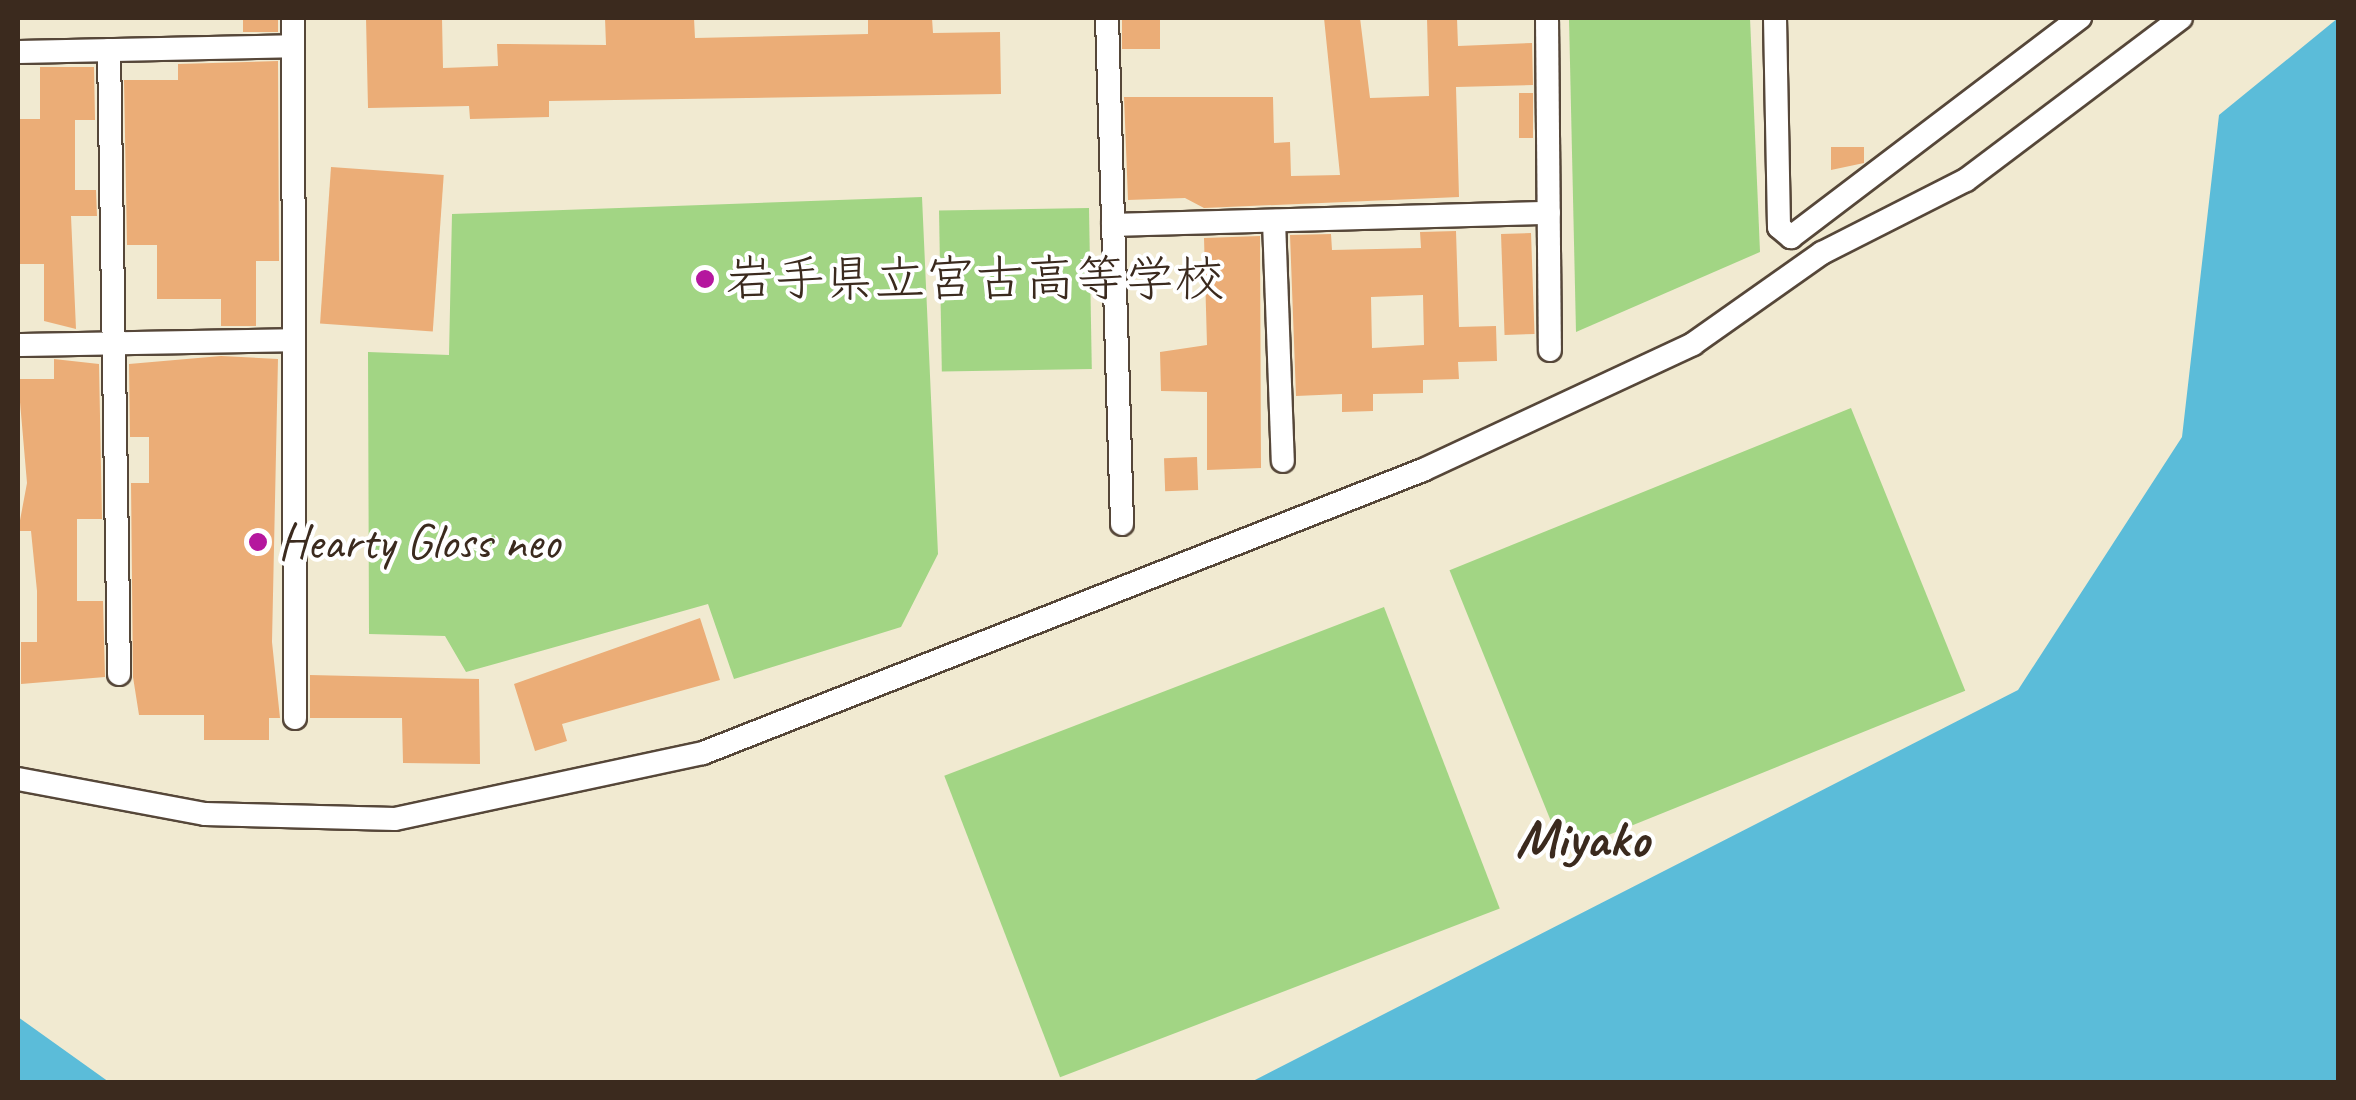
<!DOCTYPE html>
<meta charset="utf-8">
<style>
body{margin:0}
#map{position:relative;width:2356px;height:1100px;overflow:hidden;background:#f1ead1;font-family:Caveat,"Klee One",sans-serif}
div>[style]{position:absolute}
.green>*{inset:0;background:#a2d584;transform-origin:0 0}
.water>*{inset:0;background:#5bbcd9}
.building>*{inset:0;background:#ebad77;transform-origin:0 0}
.roads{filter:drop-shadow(2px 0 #564739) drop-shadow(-2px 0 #564739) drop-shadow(0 2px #564739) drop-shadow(0 -2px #564739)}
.minor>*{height:22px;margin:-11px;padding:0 11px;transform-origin:11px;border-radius:11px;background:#fff}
.dots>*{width:28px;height:28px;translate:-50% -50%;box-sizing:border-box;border:5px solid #fff;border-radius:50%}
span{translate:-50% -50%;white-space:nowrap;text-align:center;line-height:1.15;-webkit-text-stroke:8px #fff;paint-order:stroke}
.poi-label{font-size:50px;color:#3b2a1e}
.left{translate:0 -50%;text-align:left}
.quarter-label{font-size:55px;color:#3b2a1e;font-weight:700}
.frame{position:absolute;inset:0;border:20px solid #3b2a1e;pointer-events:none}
</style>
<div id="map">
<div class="green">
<i style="clip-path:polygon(1569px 18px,1750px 18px,1760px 252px,1576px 332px)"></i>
<i style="clip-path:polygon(922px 197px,938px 554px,901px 627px,734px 679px,708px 604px,466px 672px,445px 636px,369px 634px,368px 352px,449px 355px,452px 214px)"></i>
<i style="left:1089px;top:208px;width:161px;height:150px;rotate:89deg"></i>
<i style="left:1851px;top:408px;width:305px;height:433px;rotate:68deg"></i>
<i style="left:1384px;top:607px;width:323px;height:471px;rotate:69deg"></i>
</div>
<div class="water">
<i style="clip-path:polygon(2338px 18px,2338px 1082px,1251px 1082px,2018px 690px,2182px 437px,2219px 115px)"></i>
<i style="clip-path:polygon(18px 1017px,109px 1082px,112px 1082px,18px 1082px)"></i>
</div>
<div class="building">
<i style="left:243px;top:18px;width:35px;height:14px"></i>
<i style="clip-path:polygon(366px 18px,442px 18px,443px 68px,498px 66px,497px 44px,606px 45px,605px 18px,694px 18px,695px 38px,868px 34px,868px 18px,932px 18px,933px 33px,1000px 32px,1001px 94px,549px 101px,549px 117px,470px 119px,469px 106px,368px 108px)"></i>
<i style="left:1122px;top:18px;width:38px;height:31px"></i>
<i style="clip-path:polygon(1324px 18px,1360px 18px,1370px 98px,1429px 96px,1427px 18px,1457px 18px,1458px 46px,1532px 43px,1533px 85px,1456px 87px,1459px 197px,1204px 208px,1185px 198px,1128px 200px,1124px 97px,1273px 97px,1274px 143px,1290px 142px,1291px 176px,1340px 175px)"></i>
<i style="clip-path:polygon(278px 61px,279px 261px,256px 261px,256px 326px,221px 326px,221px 299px,157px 299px,157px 245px,127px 245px,124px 80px,178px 80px,178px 64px)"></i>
<i style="clip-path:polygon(40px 67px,94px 67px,95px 120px,75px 120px,75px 190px,96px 190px,97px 216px,71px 216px,76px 329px,44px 321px,44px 264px,18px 264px,18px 119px,40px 119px)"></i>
<i style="left:1519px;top:93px;width:14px;height:45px"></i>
<i style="clip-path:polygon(1831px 147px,1864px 147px,1864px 163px,1831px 170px)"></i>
<i style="left:331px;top:167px;width:113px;height:157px;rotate:4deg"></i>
<i style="clip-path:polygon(evenodd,1456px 231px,1459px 327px,1496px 326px,1497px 361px,1458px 362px,1459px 379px,1423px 380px,1423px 393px,1373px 394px,1373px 411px,1342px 412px,1342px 394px,1296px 396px,1290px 235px,1331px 234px,1332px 250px,1421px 248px,1420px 232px,1456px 231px,1423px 295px,1424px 345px,1372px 348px,1371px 297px,1423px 295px)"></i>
<i style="left:1531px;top:233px;width:101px;height:30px;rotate:88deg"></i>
<i style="clip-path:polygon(1260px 236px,1261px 468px,1207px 470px,1207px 392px,1161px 391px,1160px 352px,1207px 345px,1204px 238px)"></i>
<i style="clip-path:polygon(221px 356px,278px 359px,272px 642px,280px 718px,269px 718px,269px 740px,204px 740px,204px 715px,139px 715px,133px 677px,131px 483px,149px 483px,149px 437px,130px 437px,129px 364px)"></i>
<i style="clip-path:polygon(54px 359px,99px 364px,102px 519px,77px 519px,77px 601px,103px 601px,105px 677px,21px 684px,21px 642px,37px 642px,37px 591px,31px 531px,18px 531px,27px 483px,18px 379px,54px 379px)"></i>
<i style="left:1197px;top:457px;width:33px;height:33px;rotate:88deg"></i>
<i style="clip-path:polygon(700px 618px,720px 680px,562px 724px,567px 741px,535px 751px,514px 684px)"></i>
<i style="clip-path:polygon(310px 675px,479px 679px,480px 764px,403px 763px,402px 718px,310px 718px)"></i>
</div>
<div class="roads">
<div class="minor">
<i style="left:293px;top:18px;width:700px;rotate:89.84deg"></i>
<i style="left:1107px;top:18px;width:506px;rotate:88.3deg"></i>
<i style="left:1547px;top:18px;width:332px;rotate:89.5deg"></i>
<i style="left:1775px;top:18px;width:209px;rotate:88.9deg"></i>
<i style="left:1779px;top:227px;width:16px;rotate:40deg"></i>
<i style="left:1791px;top:237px;width:363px;rotate:-37.2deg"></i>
<i style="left:109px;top:50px;width:624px;rotate:89.08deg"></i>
<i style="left:18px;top:52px;width:275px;rotate:-1.2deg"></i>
<i style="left:1274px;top:221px;width:240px;rotate:87.9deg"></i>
<i style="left:1113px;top:225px;width:436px;rotate:-1.6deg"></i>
<i style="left:18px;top:345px;width:276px;rotate:-1deg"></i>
<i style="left:18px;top:779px;width:190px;rotate:10.6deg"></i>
<i style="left:205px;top:814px;width:190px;rotate:1.5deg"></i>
<i style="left:395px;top:819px;width:315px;rotate:-12.1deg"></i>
<i style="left:703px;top:753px;width:774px;rotate:-21.46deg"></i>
<i style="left:1423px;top:470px;width:298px;rotate:-25deg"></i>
<i style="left:1693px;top:344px;width:158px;rotate:-35.2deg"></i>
<i style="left:1822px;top:253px;width:161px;rotate:-26.9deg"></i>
<i style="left:1966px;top:180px;width:269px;rotate:-37deg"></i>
</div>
</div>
<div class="dots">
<i style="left:705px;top:279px;background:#b5179e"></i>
<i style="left:258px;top:542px;background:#b5179e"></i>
</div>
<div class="poi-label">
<span class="left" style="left:725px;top:279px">岩手県立宮古高等学校</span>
<span class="left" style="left:278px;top:542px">Hearty Gloss neo</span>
</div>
<div class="quarter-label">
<span style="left:1582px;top:839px">Miyako</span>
</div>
<div class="frame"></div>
</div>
